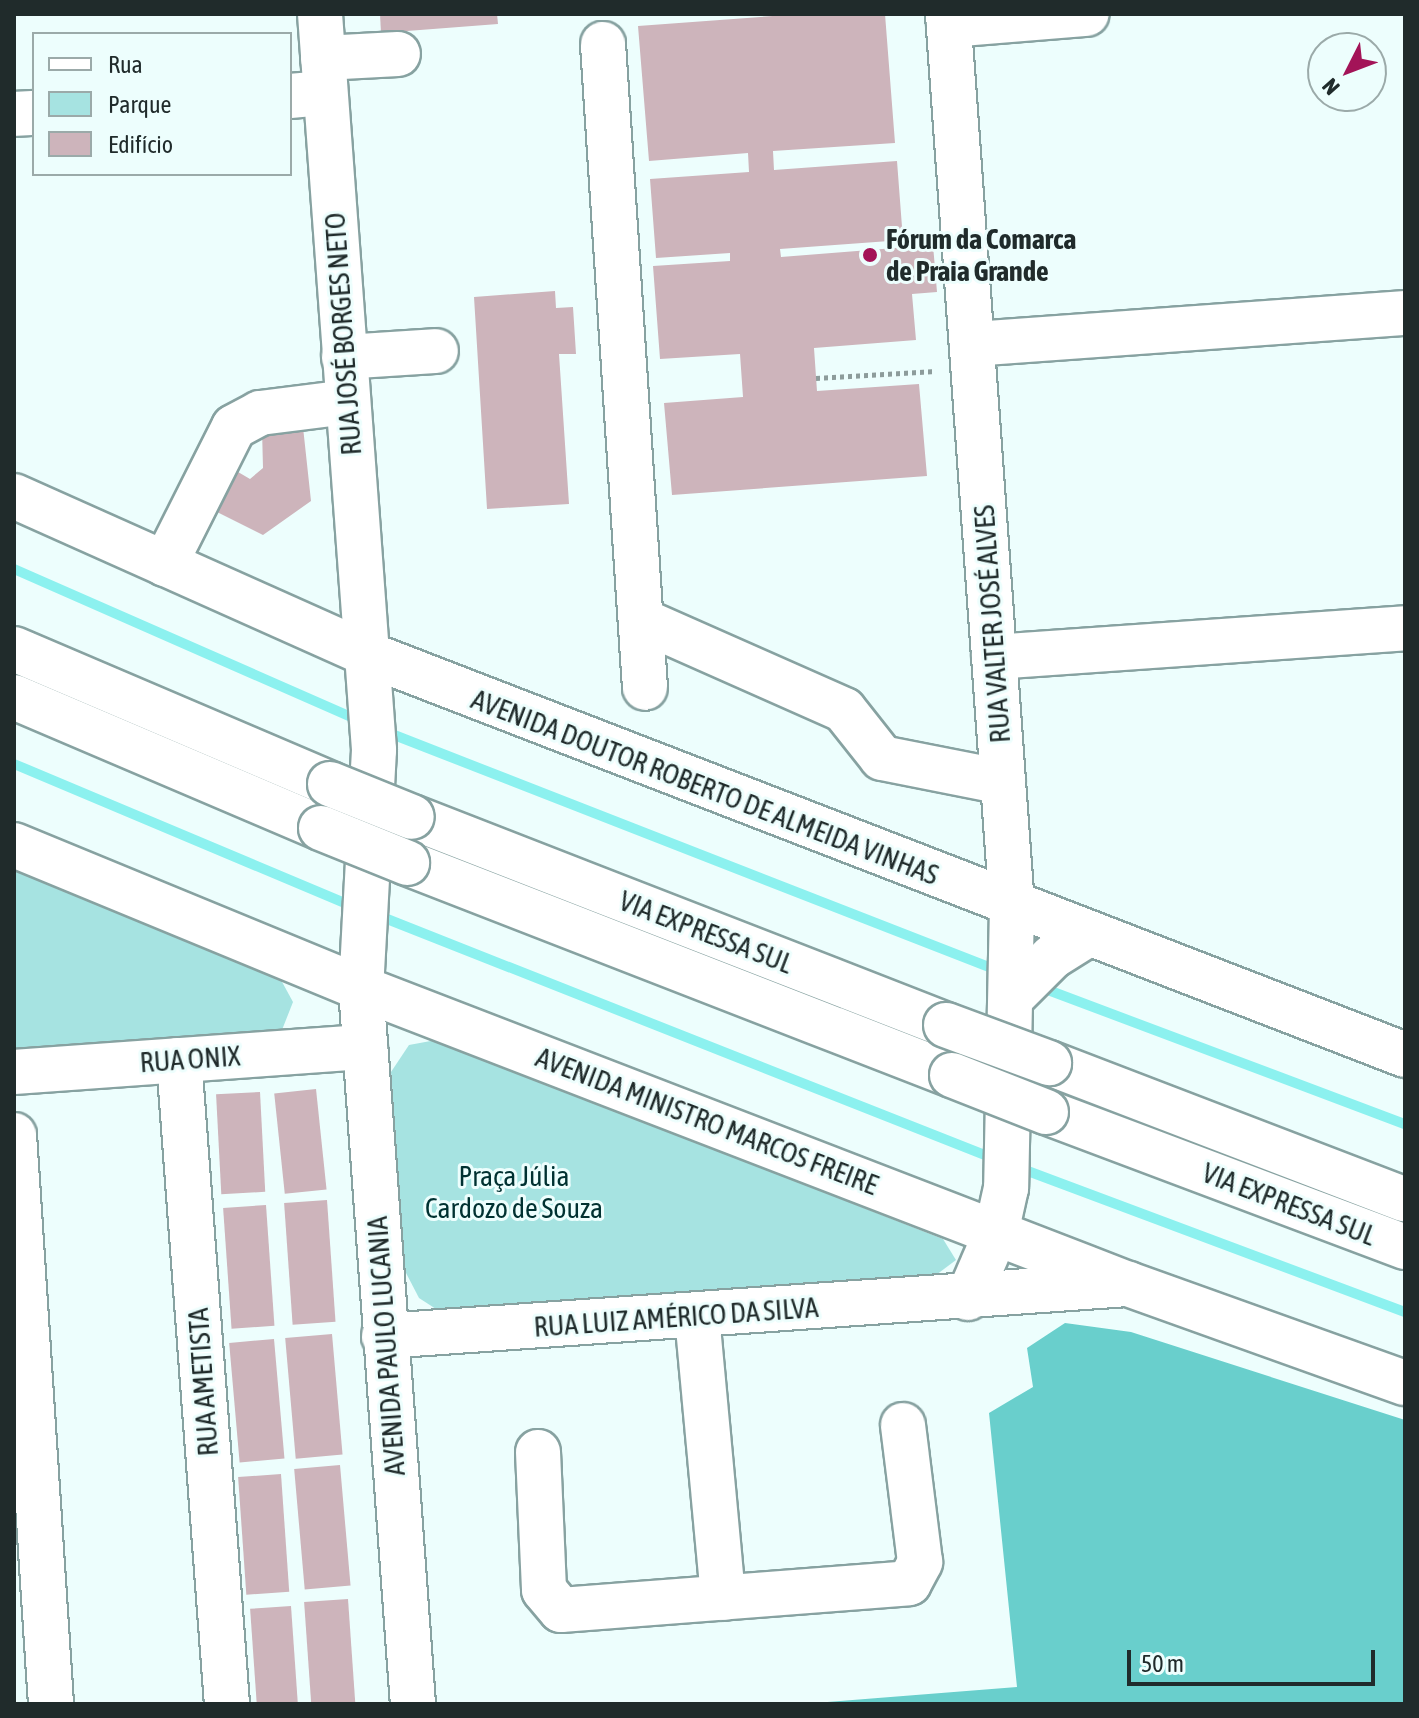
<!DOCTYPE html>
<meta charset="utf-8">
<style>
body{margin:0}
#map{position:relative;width:1419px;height:1718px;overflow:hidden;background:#edfefd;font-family:"Asap Condensed",sans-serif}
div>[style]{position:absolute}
.green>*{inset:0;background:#a6e3e1}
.forest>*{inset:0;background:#69cfcc}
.stream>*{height:10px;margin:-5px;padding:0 5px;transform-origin:5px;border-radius:5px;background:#8cf1ef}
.building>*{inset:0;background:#cdb4bb;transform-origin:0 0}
.path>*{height:5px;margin-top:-2.5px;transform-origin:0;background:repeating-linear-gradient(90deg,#8d9c9b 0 4px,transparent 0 8px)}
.roads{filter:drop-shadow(2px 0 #87a2a1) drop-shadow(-2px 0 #87a2a1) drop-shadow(0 2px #87a2a1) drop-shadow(0 -2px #87a2a1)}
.minor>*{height:44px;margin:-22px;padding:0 22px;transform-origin:22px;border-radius:22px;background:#fff}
.major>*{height:44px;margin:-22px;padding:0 22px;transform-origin:22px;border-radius:22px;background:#fff}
.highway>*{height:44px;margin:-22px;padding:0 22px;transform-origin:22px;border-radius:22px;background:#fff}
.bridges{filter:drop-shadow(2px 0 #87a2a1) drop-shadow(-2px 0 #87a2a1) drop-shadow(0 2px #87a2a1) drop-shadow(0 -2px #87a2a1)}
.highway-bridge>*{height:44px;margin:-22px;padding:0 22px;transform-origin:22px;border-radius:22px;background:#fff}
.dots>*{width:22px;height:22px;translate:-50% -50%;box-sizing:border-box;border:4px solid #edfefd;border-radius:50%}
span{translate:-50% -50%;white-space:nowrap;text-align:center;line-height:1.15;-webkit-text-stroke:6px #edfefd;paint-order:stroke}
.poi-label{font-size:28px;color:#202b2b;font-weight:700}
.left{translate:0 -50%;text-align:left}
.street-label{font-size:28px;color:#202b2b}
.park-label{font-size:28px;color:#003131}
.frame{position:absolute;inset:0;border:16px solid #202b2b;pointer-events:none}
.legend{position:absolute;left:32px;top:32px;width:260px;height:144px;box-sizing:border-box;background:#edfefd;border:2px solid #9baaa9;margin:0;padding:10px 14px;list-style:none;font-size:24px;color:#202b2b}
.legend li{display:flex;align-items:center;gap:16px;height:40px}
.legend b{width:40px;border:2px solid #9baaa9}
.north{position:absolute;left:1307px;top:32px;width:80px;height:80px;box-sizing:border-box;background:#edfefd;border:2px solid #9baaa9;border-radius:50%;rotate:228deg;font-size:22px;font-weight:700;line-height:32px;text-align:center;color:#202b2b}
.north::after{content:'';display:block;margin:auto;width:28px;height:36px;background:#a31458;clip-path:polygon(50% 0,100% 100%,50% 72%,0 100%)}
.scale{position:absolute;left:1127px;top:1650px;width:248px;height:36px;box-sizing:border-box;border:4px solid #202b2b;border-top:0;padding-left:10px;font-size:24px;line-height:28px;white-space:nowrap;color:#202b2b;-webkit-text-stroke:6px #edfefd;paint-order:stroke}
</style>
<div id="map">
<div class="green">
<i style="clip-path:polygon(14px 869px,281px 980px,293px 1002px,280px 1035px,14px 1059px)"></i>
<i style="clip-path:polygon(436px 1040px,943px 1239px,956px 1260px,936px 1275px,436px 1309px,419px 1298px,405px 1271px,391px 1072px,409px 1045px)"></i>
</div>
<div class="forest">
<i style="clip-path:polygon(1065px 1323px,1131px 1332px,1405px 1420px,1405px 1704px,802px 1704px,1017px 1687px,989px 1413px,1033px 1387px,1027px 1348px)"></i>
</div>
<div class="stream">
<i style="left:14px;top:569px;width:380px;rotate:23.7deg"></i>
<i style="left:384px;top:731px;width:660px;rotate:21.32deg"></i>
<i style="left:14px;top:764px;width:370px;rotate:22.8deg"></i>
<i style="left:377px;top:915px;width:664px;rotate:21.55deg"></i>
<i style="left:1040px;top:987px;width:390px;rotate:20.6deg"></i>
<i style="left:1017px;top:1167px;width:414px;rotate:20.5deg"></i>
</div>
<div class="building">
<i style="clip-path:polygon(380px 14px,497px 14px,498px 24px,381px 33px)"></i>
<i style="clip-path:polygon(801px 14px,885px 14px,895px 143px,773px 151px,774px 170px,897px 161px,903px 240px,780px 249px,781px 257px,933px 245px,937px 292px,912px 294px,916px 340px,814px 348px,817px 391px,919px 384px,927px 476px,672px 495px,664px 403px,743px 397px,740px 354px,660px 359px,653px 266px,730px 261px,730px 253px,656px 258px,650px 179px,749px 172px,748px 153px,649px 161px,638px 26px)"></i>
<i style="clip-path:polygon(555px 291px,556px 308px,573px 307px,576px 354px,559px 354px,569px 504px,487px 509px,474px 297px)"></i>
<i style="clip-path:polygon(303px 427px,311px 501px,263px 535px,199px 503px,221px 462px,250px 479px,263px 468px,262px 430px)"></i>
<i style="left:316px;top:1089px;width:101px;height:42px;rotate:84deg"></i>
<i style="left:260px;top:1092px;width:100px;height:44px;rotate:87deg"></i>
<i style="left:327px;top:1200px;width:122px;height:43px;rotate:86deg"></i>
<i style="left:266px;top:1205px;width:121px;height:43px;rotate:86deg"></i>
<i style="left:332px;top:1334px;width:121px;height:47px;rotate:85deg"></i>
<i style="left:274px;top:1339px;width:120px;height:45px;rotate:85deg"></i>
<i style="left:340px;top:1465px;width:121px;height:46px;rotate:85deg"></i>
<i style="left:281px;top:1474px;width:118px;height:43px;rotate:86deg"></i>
<i style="left:348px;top:1599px;width:105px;height:44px;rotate:86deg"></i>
<i style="left:291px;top:1606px;width:98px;height:41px;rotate:86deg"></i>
</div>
<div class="path">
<i style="left:816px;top:378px;width:120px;rotate:-3.3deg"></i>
</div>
<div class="roads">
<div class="minor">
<i style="left:949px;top:25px;width:138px;rotate:-4.6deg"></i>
<i style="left:603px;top:44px;width:645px;rotate:86.27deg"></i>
<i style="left:323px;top:58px;width:75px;rotate:-3.1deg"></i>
<i style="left:290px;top:96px;width:35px;rotate:-5deg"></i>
<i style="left:14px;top:114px;width:20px;rotate:-3deg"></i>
<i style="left:972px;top:344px;width:434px;rotate:-4.1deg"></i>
<i style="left:344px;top:357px;width:92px;rotate:-3.7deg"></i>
<i style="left:165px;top:564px;width:153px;rotate:-63.3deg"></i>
<i style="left:234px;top:427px;width:30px;rotate:-28deg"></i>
<i style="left:260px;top:413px;width:88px;rotate:-7.2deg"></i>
<i style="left:641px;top:620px;width:222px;rotate:23.9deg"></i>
<i style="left:844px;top:710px;width:61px;rotate:51.6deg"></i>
<i style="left:882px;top:758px;width:123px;rotate:11.2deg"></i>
<i style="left:994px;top:657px;width:412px;rotate:-4deg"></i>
<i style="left:361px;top:988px;width:718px;rotate:85.85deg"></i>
<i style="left:179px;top:1060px;width:646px;rotate:85.74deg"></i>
<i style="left:14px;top:1072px;width:352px;rotate:-4.1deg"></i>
<i style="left:14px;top:1135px;width:570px;rotate:86.28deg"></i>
<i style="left:968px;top:1298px;width:71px;rotate:-66.7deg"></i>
<i style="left:697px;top:1316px;width:283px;rotate:84.7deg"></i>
<i style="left:384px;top:1336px;width:746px;rotate:-4deg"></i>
<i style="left:538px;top:1452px;width:138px;rotate:87.5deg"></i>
<i style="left:544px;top:1590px;width:26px;rotate:50deg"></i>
<i style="left:561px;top:1610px;width:349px;rotate:-4.4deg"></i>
<i style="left:909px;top:1583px;width:24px;rotate:-62deg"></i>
<i style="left:920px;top:1562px;width:138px;rotate:-97.1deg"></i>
</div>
<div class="major">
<i style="left:320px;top:14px;width:738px;rotate:85.8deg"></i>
<i style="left:374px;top:750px;width:238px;rotate:93.1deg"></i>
<i style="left:948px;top:14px;width:895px;rotate:85.9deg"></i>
<i style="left:1012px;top:907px;width:281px;rotate:91.2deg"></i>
<i style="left:1006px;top:1188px;width:46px;rotate:102.5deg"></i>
<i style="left:14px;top:496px;width:385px;rotate:24.1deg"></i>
<i style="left:365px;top:653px;width:1115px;rotate:21.13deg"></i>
<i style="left:14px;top:845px;width:375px;rotate:22.4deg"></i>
<i style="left:361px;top:988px;width:822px;rotate:21.1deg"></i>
<i style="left:1128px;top:1284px;width:294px;rotate:19.7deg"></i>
<i style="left:1012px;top:997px;width:57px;rotate:-45deg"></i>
<i style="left:1052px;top:957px;width:41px;rotate:-32.2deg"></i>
</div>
<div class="highway">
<i style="left:14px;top:649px;width:344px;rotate:23.1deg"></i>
<i style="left:14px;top:697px;width:334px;rotate:23.1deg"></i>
<i style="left:412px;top:817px;width:573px;rotate:21.28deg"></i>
<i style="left:407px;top:863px;width:585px;rotate:21.26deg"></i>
<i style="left:1049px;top:1063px;width:381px;rotate:21deg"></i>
<i style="left:1046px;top:1112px;width:384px;rotate:20.6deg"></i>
</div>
</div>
<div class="bridges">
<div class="highway-bridge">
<i style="left:330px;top:784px;width:88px;rotate:21.9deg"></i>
<i style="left:321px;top:828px;width:93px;rotate:22.1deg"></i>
<i style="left:946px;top:1025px;width:110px;rotate:20.3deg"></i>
<i style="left:952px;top:1075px;width:101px;rotate:21.5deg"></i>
</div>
</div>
<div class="dots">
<i style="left:870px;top:255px;background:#a31458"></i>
</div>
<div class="poi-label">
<span class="left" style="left:886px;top:255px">Fórum da Comarca<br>de Praia Grande</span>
</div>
<div class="street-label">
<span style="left:343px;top:334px;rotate:-94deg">RUA JOSÉ BORGES NETO</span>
<span style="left:992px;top:624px;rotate:-94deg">RUA VALTER JOSÉ ALVES</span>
<span style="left:705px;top:787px;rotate:21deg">AVENIDA DOUTOR ROBERTO DE ALMEIDA VINHAS</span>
<span style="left:706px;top:932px;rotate:21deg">VIA EXPRESSA SUL</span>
<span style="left:190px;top:1059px;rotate:-4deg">RUA ONIX</span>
<span style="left:707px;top:1121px;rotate:21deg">AVENIDA MINISTRO MARCOS FREIRE</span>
<span style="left:1289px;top:1204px;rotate:21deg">VIA EXPRESSA SUL</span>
<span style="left:676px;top:1317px;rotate:-4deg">RUA LUIZ AMÉRICO DA SILVA</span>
<span style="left:386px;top:1346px;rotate:-94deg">AVENIDA PAULO LUCANIA</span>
<span style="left:203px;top:1382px;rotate:-94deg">RUA AMETISTA</span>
</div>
<div class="park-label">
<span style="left:514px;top:1192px">Praça Júlia<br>Cardozo de Souza</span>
</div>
<div class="frame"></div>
<ul class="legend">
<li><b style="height:10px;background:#fff"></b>Rua</li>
<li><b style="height:22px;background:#a6e3e1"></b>Parque</li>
<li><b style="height:22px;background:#cdb4bb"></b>Edifício</li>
</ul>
<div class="north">N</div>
<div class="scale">50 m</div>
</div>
